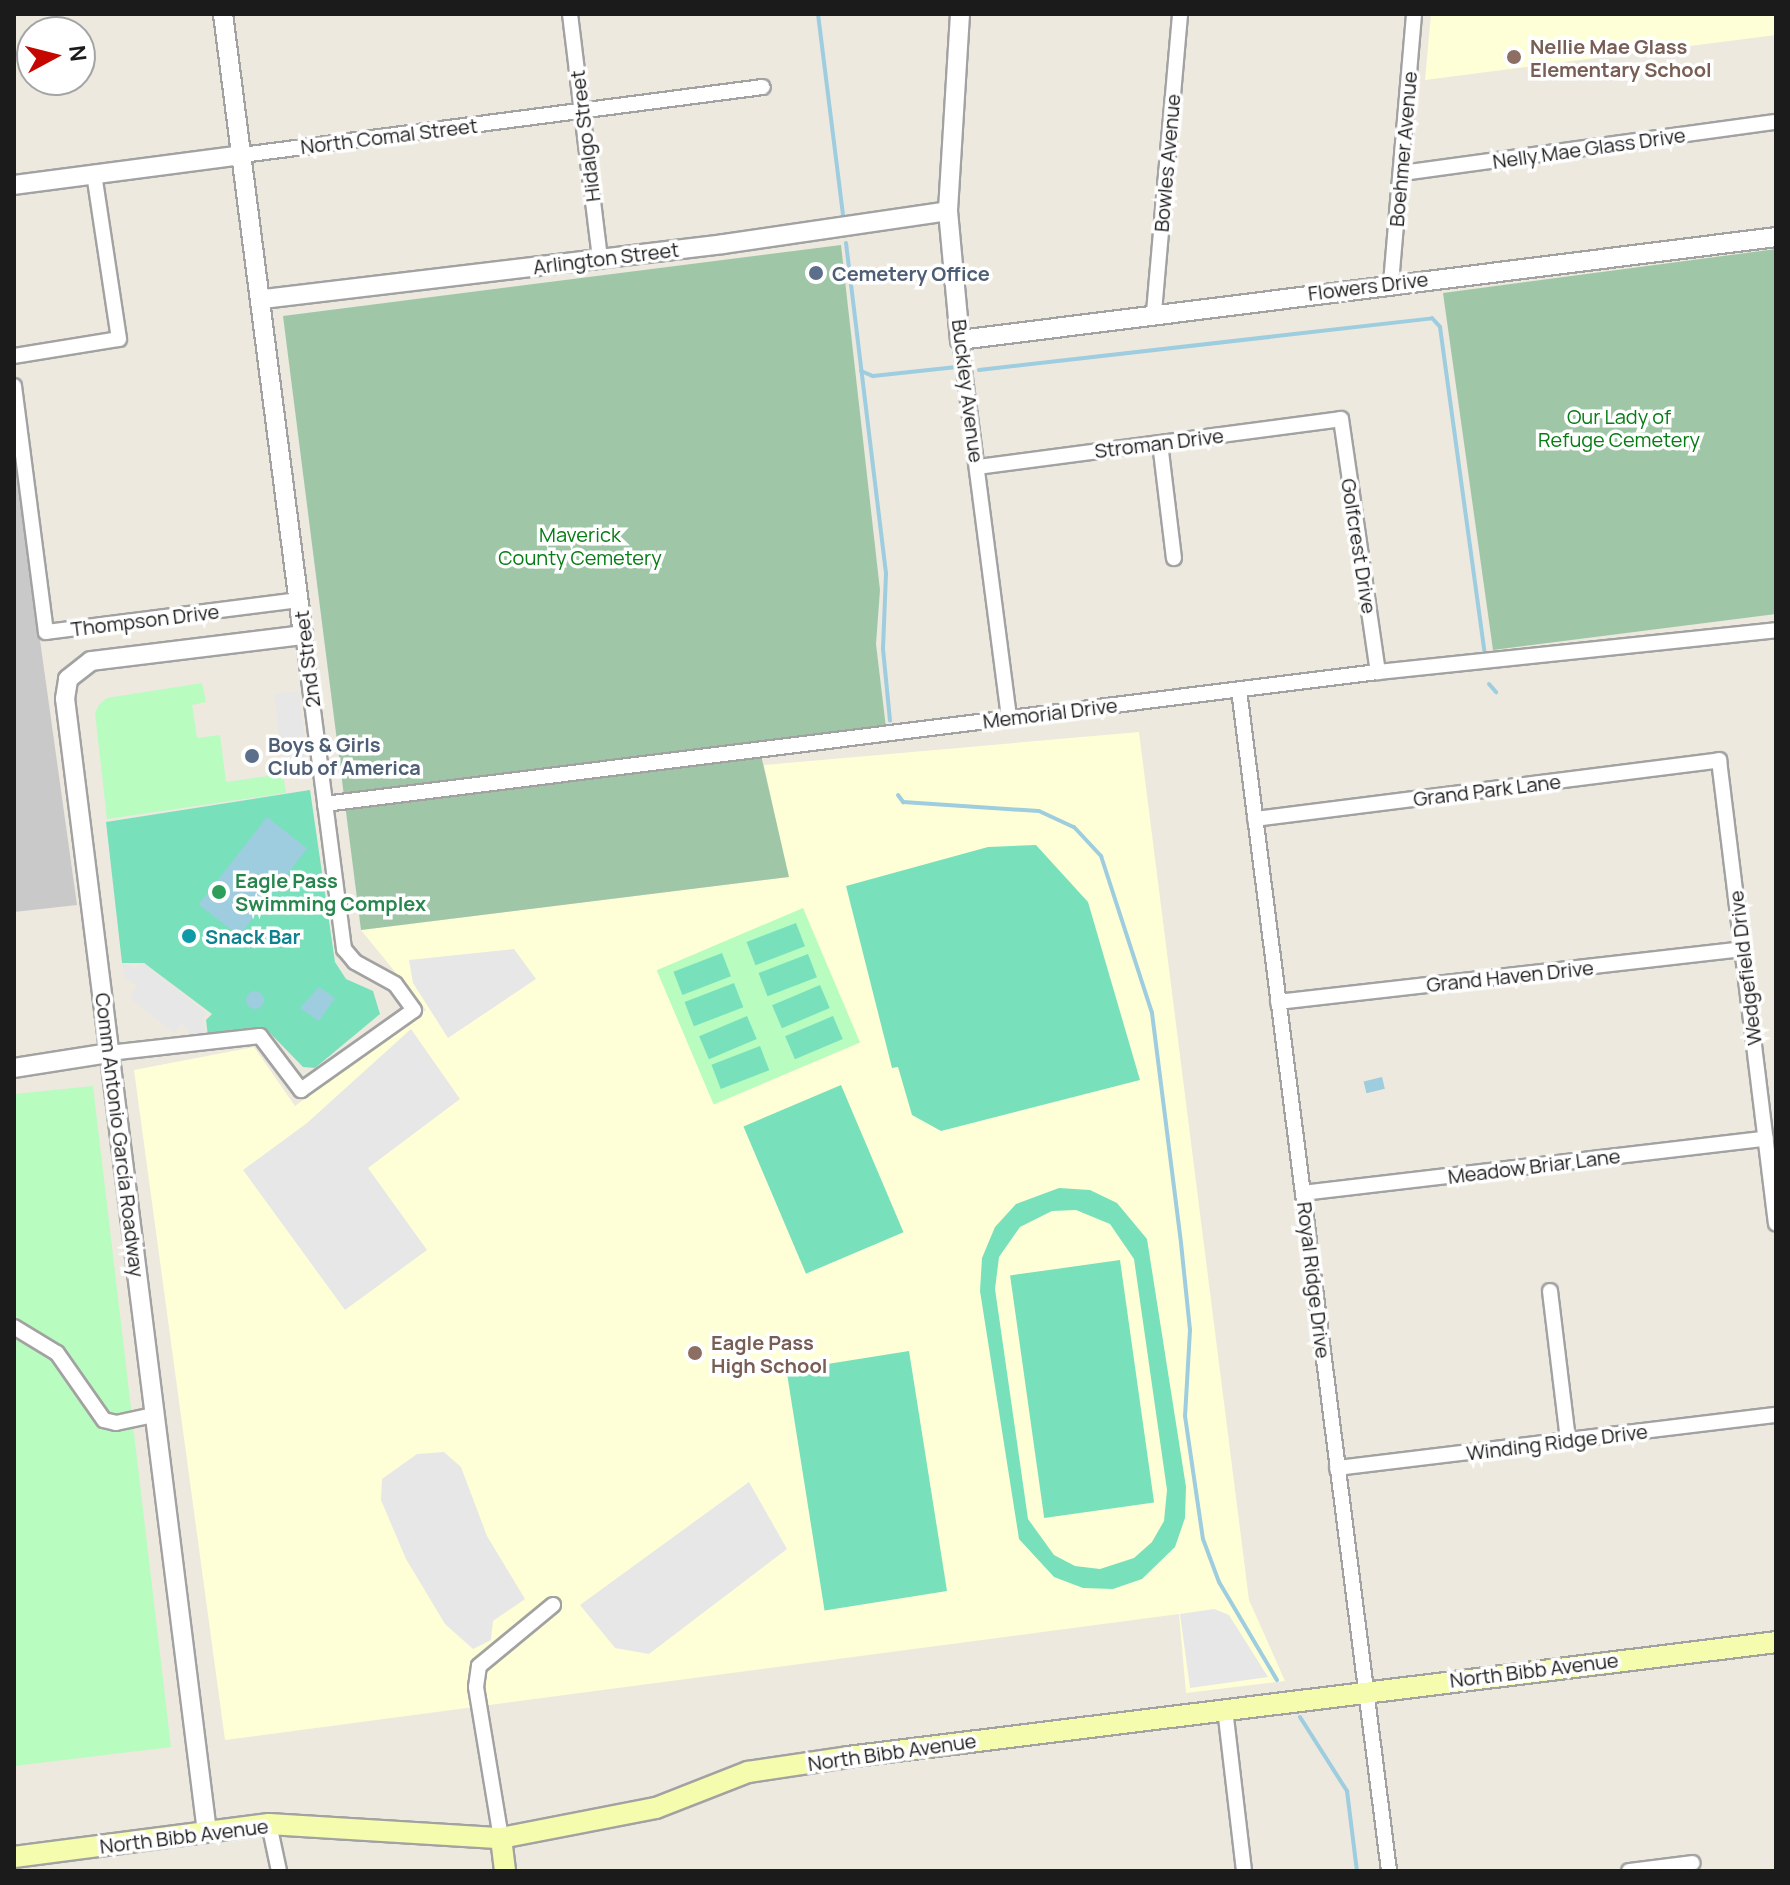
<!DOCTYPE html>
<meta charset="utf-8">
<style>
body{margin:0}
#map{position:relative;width:1790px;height:1885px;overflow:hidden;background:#ede9df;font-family:Manrope,sans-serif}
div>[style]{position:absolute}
.education>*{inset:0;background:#feffd7}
.religious>*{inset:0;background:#c9c9c9}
.cemetery>*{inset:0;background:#9fc7a7}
.park>*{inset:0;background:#b8fcc0;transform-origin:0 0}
.pitch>*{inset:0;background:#78e1bc;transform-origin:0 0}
.parking>*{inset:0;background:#e7e7e7;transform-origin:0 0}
.water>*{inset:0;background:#9dcdde;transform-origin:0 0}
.round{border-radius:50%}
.stream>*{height:4px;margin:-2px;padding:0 2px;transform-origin:2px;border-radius:2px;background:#9dcdde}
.roads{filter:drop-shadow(2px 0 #a2a2a2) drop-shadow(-2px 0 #a2a2a2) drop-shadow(0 2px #a2a2a2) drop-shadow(0 -2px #a2a2a2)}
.minor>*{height:14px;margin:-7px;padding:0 7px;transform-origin:7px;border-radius:7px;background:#fff}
.tertiary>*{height:18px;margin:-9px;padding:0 9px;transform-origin:9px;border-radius:9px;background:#fff}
.secondary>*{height:20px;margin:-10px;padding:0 10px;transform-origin:10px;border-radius:10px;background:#f6fcae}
.dots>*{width:22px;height:22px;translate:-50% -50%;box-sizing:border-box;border:4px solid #fff;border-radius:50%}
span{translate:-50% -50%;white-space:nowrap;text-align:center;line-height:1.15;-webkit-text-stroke:7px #fff;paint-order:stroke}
.education-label{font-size:20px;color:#785e54;font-weight:700}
.left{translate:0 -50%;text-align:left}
.street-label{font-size:20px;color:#1b1b1b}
.service-label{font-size:20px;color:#4e5e75;font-weight:700}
.park-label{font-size:20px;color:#067c14}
.leisure-label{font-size:20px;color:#27864d;font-weight:700}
.culture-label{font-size:20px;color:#0d838f;font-weight:700}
.frame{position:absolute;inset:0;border:16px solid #1b1b1b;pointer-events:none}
.north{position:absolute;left:16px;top:16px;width:80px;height:80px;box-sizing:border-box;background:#fff;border:2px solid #a4a4a4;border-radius:50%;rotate:83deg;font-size:22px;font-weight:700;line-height:32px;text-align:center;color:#1b1b1b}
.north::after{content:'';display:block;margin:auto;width:28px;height:36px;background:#c60700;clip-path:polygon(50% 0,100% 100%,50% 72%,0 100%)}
</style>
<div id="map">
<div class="education">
<i style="clip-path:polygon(1431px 14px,1776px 14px,1776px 35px,1425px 80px)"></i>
<i style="clip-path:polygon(1139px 732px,1249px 1600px,1285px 1681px,1186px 1693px,1179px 1614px,225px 1740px,134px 1070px,254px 1047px,295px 1106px,426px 1010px,361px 930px,788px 877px,764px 765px)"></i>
</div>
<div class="religious">
<i style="clip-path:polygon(14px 454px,77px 905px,14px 912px)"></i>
</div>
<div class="cemetery">
<i style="clip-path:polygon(841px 245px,880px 590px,876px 644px,886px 728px,758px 742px,789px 877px,361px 930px,283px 316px)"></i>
<i style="clip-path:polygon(1776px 249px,1776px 614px,1493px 650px,1443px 293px)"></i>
</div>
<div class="park">
<i style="clip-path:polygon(202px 683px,206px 702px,192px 705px,197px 738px,220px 735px,226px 782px,283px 774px,286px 793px,107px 819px,95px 713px,99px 705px,107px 698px)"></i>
<i style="left:803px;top:908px;width:146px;height:159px;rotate:67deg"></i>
<i style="clip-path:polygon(93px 1086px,171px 1747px,14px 1766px,14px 1094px)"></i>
</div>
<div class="pitch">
<i style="clip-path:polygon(310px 790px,335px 962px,346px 979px,373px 991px,380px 1014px,315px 1068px,303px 1067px,267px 1030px,208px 1037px,206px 1020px,212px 1014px,144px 963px,122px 963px,106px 822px)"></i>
<i style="clip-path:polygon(1036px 845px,1088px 902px,1140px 1080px,941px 1131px,912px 1115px,898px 1067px,892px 1068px,846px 886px,988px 847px)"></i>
<i style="left:796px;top:923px;width:25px;height:53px;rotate:69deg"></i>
<i style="left:722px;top:953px;width:25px;height:52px;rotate:69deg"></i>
<i style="left:808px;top:954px;width:25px;height:53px;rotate:69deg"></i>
<i style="left:734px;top:983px;width:26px;height:53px;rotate:69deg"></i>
<i style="left:820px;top:985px;width:25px;height:52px;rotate:67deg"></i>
<i style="left:747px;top:1016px;width:25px;height:52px;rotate:67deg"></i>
<i style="left:833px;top:1016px;width:25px;height:52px;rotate:67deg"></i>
<i style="left:760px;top:1046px;width:26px;height:52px;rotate:69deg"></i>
<i style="left:841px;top:1085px;width:160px;height:106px;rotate:67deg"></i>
<i style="clip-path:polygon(evenodd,1059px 1188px,1090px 1190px,1117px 1203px,1147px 1239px,1186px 1487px,1185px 1518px,1175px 1547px,1142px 1579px,1113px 1589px,1083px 1588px,1054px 1577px,1019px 1539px,980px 1291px,982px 1258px,995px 1227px,1016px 1204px,1059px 1188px,1076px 1210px,1110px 1224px,1134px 1259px,1167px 1490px,1164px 1521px,1152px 1542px,1134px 1558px,1100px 1569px,1075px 1566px,1054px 1555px,1028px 1519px,995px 1289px,999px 1257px,1020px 1227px,1052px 1211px,1076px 1210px)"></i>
<i style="left:1120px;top:1260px;width:245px;height:111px;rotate:82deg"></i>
<i style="left:909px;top:1351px;width:243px;height:124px;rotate:81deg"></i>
</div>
<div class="parking">
<i style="left:299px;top:691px;width:78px;height:25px;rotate:83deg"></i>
<i style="clip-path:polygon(514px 949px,536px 979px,448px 1038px,413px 983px,409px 960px)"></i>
<i style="clip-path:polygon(122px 963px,134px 968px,144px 963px,206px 1013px,202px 1018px,208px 1037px,194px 1038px,182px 1023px,174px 1033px,130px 998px,137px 985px,125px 978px)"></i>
<i style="clip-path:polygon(411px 1029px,460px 1099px,368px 1168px,427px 1250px,345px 1310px,243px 1170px,307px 1123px)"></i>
<i style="clip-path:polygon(444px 1452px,461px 1467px,487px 1536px,525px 1599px,493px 1621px,491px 1640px,473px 1649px,445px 1624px,406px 1559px,381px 1500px,382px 1479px,417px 1454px)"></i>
<i style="clip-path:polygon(749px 1482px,787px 1549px,649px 1654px,615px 1648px,580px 1605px)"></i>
<i style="clip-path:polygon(1214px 1609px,1229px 1615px,1268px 1677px,1190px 1688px,1180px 1614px)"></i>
</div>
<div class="water">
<i style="left:267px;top:817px;width:51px;height:111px;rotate:38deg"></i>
<i style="clip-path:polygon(319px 987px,335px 998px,319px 1021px,300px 1008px)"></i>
<i class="round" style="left:246px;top:991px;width:18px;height:18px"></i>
<i style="left:1382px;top:1077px;width:12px;height:19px;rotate:76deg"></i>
</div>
<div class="stream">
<i style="left:818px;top:14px;width:202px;rotate:82.9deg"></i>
<i style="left:846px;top:243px;width:333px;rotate:83.1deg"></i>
<i style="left:886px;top:574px;width:75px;rotate:92.3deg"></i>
<i style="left:883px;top:649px;width:72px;rotate:84.4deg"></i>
<i style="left:979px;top:370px;width:456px;rotate:-6.5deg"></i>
<i style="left:1432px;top:318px;width:12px;rotate:48deg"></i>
<i style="left:1440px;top:327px;width:326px;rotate:82.2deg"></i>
<i style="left:861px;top:371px;width:13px;rotate:23deg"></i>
<i style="left:873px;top:376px;width:84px;rotate:-6.1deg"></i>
<i style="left:1489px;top:684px;width:11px;rotate:49deg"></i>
<i style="left:898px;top:795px;width:9px;rotate:54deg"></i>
<i style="left:903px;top:802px;width:136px;rotate:3.8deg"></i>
<i style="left:1039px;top:811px;width:38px;rotate:25deg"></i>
<i style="left:1074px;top:827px;width:40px;rotate:47deg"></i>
<i style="left:1101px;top:856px;width:165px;rotate:72deg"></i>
<i style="left:1152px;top:1013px;width:232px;rotate:82.8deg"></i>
<i style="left:1181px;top:1243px;width:87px;rotate:84.1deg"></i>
<i style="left:1190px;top:1330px;width:86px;rotate:93.3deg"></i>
<i style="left:1185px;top:1416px;width:124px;rotate:81.7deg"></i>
<i style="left:1203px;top:1539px;width:46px;rotate:69.6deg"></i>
<i style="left:1219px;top:1582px;width:114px;rotate:59.4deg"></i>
<i style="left:1300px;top:1717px;width:88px;rotate:57.6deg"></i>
<i style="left:1347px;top:1791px;width:81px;rotate:82.9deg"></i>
</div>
<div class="roads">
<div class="minor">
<i style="left:570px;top:14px;width:247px;rotate:83deg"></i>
<i style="left:242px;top:155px;width:525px;rotate:-7.44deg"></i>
<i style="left:1402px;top:173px;width:377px;rotate:-7.8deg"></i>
<i style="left:1391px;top:283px;width:270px;rotate:-85.1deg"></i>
<i style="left:1154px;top:312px;width:299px;rotate:-85deg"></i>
<i style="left:960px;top:340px;width:381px;rotate:82.6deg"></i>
<i style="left:14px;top:356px;width:106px;rotate:-9.2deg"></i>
<i style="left:119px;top:339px;width:168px;rotate:-98.6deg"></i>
<i style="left:14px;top:386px;width:248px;rotate:82.6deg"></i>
<i style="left:46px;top:632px;width:256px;rotate:-7.2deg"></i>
<i style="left:1160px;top:443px;width:116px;rotate:83.1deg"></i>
<i style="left:978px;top:467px;width:366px;rotate:-7.5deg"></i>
<i style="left:1341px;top:419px;width:256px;rotate:81.7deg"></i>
<i style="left:1239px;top:690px;width:1190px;rotate:82.76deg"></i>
<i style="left:325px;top:804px;width:1061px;rotate:-7.15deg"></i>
<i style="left:1378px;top:672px;width:400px;rotate:-6deg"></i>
<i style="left:1255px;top:819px;width:468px;rotate:-7.2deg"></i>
<i style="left:1719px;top:760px;width:467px;rotate:83deg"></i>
<i style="left:1278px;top:1002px;width:467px;rotate:-6.5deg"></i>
<i style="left:109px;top:1053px;width:152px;rotate:-6.4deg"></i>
<i style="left:260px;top:1036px;width:68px;rotate:52.8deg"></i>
<i style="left:301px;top:1090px;width:138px;rotate:-35.3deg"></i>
<i style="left:414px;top:1010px;width:32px;rotate:-126deg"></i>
<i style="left:395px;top:984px;width:46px;rotate:-151.2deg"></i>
<i style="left:355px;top:962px;width:17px;rotate:-130deg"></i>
<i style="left:344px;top:949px;width:317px;rotate:-97.4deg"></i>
<i style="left:1303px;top:1193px;width:466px;rotate:-6.7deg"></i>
<i style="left:1550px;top:1291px;width:150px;rotate:83.1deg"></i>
<i style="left:14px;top:1327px;width:50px;rotate:31.2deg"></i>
<i style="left:57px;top:1353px;width:82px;rotate:55deg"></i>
<i style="left:104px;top:1420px;width:12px;rotate:14deg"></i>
<i style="left:116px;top:1423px;width:40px;rotate:-12deg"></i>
<i style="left:1337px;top:1468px;width:442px;rotate:-6.9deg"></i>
<i style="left:1225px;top:1709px;width:163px;rotate:83.3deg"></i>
<i style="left:269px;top:1824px;width:48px;rotate:78deg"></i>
<i style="left:501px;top:1838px;width:153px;rotate:-99.4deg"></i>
<i style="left:476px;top:1687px;width:21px;rotate:-82deg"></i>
<i style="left:479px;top:1666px;width:96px;rotate:-39.5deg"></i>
<i style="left:1629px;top:1871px;width:64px;rotate:-7.2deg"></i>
</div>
<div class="tertiary">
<i style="left:960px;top:14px;width:197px;rotate:93.5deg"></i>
<i style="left:948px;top:211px;width:130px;rotate:84.7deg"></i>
<i style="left:960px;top:340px;width:822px;rotate:-7.19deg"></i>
<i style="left:14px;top:185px;width:230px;rotate:-7.5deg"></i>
<i style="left:263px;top:299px;width:463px;rotate:-6.8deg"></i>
<i style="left:723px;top:244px;width:227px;rotate:-8.3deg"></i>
<i style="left:14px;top:1068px;width:96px;rotate:-9deg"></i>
<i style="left:207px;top:1832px;width:1142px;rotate:-97.14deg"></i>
<i style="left:65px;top:699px;width:20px;rotate:-81deg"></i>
<i style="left:68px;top:679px;width:29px;rotate:-38deg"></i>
<i style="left:91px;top:661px;width:214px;rotate:-7deg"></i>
<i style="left:303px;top:635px;width:626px;rotate:-97.34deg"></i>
</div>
<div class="secondary">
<i style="left:501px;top:1838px;width:33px;rotate:83deg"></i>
<i style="left:14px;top:1857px;width:257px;rotate:-7.4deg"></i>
<i style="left:269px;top:1824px;width:232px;rotate:3.5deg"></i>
<i style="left:501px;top:1838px;width:158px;rotate:-11deg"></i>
<i style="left:656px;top:1808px;width:99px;rotate:-21.4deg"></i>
<i style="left:748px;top:1772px;width:101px;rotate:-8.5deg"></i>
<i style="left:848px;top:1757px;width:935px;rotate:-7.06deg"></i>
</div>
</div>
<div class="dots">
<i style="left:1514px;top:57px;background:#8d6e63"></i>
<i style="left:816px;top:273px;background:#5c6f8a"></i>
<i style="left:252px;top:756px;background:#5c6f8a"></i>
<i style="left:219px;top:892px;background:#2e9e5b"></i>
<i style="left:189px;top:936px;background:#0f9aa8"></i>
<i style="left:695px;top:1353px;background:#8d6e63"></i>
</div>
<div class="education-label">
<span class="left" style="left:1530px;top:58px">Nellie Mae Glass<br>Elementary School</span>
<span class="left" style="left:711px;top:1354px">Eagle Pass<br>High School</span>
</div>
<div class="street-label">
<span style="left:389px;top:136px;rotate:-7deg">North Comal Street</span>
<span style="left:585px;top:136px;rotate:-97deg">Hidalgo Street</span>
<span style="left:1589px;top:148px;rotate:-8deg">Nelly Mae Glass Drive</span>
<span style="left:1403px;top:149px;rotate:-85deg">Boehmer Avenue</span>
<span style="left:1167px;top:163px;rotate:-85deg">Bowles Avenue</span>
<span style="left:606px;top:258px;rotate:-7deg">Arlington Street</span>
<span style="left:1368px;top:286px;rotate:-7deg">Flowers Drive</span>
<span style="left:968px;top:391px;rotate:83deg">Buckley Avenue</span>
<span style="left:1159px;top:443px;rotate:-7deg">Stroman Drive</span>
<span style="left:1359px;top:546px;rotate:81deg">Golfcrest Drive</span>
<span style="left:145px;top:620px;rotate:-7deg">Thompson Drive</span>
<span style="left:307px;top:659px;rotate:-97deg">2nd Street</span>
<span style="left:1050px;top:713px;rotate:-7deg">Memorial Drive</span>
<span style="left:1487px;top:790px;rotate:-7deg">Grand Park Lane</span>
<span style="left:1745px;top:968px;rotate:-97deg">Wedgefield Drive</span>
<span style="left:1510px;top:976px;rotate:-6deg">Grand Haven Drive</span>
<span style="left:120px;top:1135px;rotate:83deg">Comm Antonio García Roadway</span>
<span style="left:1534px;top:1166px;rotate:-7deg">Meadow Briar Lane</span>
<span style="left:1314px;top:1280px;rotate:83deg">Royal Ridge Drive</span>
<span style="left:1557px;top:1442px;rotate:-7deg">Winding Ridge Drive</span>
<span style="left:1534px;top:1670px;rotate:-7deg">North Bibb Avenue</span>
<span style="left:892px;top:1752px;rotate:-8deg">North Bibb Avenue</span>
<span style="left:184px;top:1836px;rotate:-7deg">North Bibb Avenue</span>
</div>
<div class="service-label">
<span class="left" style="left:832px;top:273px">Cemetery Office</span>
<span class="left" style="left:268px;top:756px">Boys &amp; Girls<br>Club of America</span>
</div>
<div class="park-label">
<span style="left:1619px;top:428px">Our Lady of<br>Refuge Cemetery</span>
<span style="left:580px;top:546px">Maverick<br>County Cemetery</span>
</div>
<div class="leisure-label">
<span class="left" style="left:235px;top:892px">Eagle Pass<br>Swimming Complex</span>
</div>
<div class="culture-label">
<span class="left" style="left:205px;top:936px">Snack Bar</span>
</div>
<div class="frame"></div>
<div class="north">N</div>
</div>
